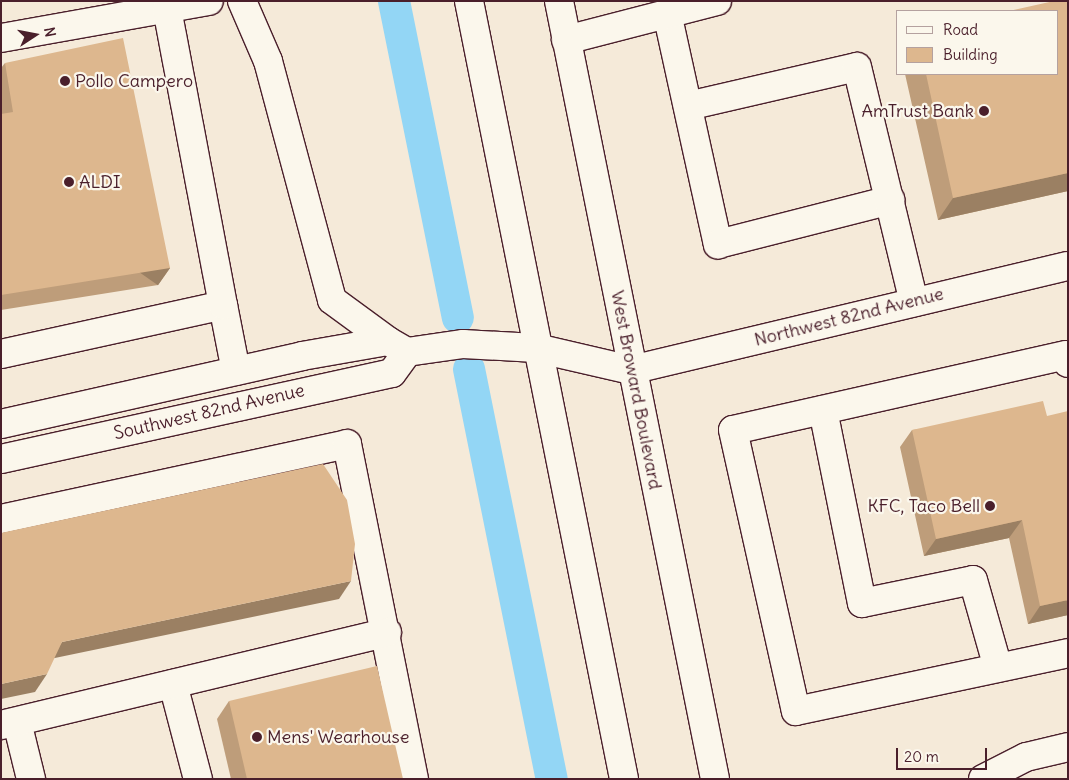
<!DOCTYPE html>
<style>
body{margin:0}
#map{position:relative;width:1069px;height:780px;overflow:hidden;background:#f5ead9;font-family:Delius,sans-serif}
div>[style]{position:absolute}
.canal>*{height:32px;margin:-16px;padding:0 16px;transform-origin:16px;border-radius:16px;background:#93d6f5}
.roads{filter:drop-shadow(1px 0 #4a1f2b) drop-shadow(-1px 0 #4a1f2b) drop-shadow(0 1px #4a1f2b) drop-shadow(0 -1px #4a1f2b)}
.minor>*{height:28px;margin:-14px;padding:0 14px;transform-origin:14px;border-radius:14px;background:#fbf7ec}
.major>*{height:28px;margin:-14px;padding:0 14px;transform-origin:14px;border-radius:14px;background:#fbf7ec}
.wall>*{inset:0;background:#be9d7a}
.shaded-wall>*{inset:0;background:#9b8063;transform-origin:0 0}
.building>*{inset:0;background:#ddb78e}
.dots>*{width:14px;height:14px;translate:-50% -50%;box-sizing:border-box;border:2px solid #fbf7ec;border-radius:50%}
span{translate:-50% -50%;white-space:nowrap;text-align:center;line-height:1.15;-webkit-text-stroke:4.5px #fbf7ec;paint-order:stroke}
.poi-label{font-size:18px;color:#4a1f2b}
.left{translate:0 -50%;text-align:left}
.right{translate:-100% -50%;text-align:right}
.street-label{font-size:18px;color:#4a1f2b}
.frame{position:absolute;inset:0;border:2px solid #4a1f2b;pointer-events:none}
.legend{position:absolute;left:896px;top:10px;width:162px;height:65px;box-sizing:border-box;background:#fbf7ec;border:1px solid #b4a19f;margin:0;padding:6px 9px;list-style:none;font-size:15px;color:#4a1f2b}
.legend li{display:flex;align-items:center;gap:10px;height:25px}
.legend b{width:25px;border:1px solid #b4a19f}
.north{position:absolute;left:10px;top:10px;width:50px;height:50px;-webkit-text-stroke:4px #fbf7ec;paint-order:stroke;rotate:79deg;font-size:14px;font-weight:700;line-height:20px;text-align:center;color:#4a1f2b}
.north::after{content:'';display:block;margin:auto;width:18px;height:22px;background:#4a1f2b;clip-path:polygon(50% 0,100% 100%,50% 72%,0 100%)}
.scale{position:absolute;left:896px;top:748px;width:91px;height:22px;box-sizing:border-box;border:2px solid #4a1f2b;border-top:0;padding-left:6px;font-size:15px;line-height:18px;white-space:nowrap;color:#4a1f2b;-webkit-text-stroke:4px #fbf7ec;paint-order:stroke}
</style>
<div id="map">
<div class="canal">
<i style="left:394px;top:1px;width:323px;rotate:78.6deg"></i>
<i style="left:469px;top:369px;width:418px;rotate:78.6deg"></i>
</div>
<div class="roads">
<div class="minor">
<i style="left:242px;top:1px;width:65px;rotate:66.6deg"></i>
<i style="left:268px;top:61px;width:247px;rotate:75deg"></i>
<i style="left:332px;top:300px;width:69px;rotate:36.2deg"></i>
<i style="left:667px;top:13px;width:237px;rotate:77.6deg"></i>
<i style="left:718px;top:244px;width:178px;rotate:-14.3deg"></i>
<i style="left:1px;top:38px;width:211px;rotate:-10.1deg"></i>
<i style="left:566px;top:40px;width:156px;rotate:-14.5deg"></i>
<i style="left:688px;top:106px;width:173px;rotate:-13deg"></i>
<i style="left:857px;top:67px;width:242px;rotate:76.4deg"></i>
<i style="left:223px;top:305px;width:67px;rotate:78.9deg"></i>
<i style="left:1px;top:354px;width:227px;rotate:-12.4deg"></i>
<i style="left:223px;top:305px;width:301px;rotate:-100.7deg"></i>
<i style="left:1068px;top:363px;width:8px;rotate:-104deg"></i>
<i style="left:1066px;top:355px;width:341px;rotate:167.3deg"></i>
<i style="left:733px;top:430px;width:288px;rotate:77.4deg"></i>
<i style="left:796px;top:711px;width:278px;rotate:-12deg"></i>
<i style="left:823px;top:410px;width:197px;rotate:78.6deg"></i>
<i style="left:862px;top:603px;width:113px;rotate:-11.7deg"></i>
<i style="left:973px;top:580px;width:91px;rotate:74.1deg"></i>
<i style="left:1px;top:424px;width:309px;rotate:-12.7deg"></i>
<i style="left:302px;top:356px;width:87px;rotate:-9.9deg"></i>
<i style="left:388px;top:341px;width:22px;rotate:30deg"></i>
<i style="left:407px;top:352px;width:57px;rotate:-8.1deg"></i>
<i style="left:463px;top:344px;width:73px;rotate:3.1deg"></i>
<i style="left:536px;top:348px;width:98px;rotate:13deg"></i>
<i style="left:631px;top:370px;width:449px;rotate:-13.4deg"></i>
<i style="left:1px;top:459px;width:400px;rotate:-12.4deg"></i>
<i style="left:392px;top:373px;width:26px;rotate:-54deg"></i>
<i style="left:1px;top:519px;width:354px;rotate:-12.2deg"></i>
<i style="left:347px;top:444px;width:342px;rotate:78.7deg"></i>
<i style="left:173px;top:684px;width:98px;rotate:75.3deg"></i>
<i style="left:17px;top:722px;width:59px;rotate:76.2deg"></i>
<i style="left:1px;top:725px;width:397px;rotate:-13.5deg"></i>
<i style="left:983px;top:779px;width:48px;rotate:-27.1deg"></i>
<i style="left:1026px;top:757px;width:43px;rotate:-13.4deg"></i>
</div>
<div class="major">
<i style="left:469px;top:1px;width:793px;rotate:78.73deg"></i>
<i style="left:559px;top:1px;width:793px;rotate:78.66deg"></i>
</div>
</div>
<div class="wall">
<i style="clip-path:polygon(1068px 1px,1068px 191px,938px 220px,905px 74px,1058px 74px)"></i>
<i style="clip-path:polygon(5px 63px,170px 268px,158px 285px,1px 310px,1px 68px)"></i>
<i style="clip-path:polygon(1047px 416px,1068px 615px,1028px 624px,1009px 538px,924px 556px,900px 447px,912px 430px)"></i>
<i style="clip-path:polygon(229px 701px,403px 779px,231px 779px,217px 719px)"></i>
</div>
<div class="shaded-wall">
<i style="clip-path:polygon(1068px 173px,1068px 191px,938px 220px,953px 198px)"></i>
<i style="left:170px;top:268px;width:21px;height:171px;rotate:125deg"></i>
<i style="clip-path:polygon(1022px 520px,1009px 538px,924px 556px,936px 539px)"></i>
<i style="clip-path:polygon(351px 581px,339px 599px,50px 659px,62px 642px)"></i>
<i style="clip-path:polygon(1068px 600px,1068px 615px,1028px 624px,1040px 606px)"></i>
<i style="clip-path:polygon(47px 674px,35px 692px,1px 699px,1px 684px)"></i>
</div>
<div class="building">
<i style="clip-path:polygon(1054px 1px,1068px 1px,1068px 173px,953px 198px,926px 74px,1058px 74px,1058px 11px,1009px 11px)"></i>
<i style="clip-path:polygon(123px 38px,170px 268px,1px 295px,1px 114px,13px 112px,5px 63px)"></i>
<i style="clip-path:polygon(1043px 401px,1047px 416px,1068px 411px,1068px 600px,1040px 606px,1022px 520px,936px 539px,912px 430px)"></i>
<i style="clip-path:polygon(323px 464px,347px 500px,355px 544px,351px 581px,62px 642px,47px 674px,1px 684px,1px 533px)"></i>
<i style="clip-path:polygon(377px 666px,403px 779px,247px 779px,229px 701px)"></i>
</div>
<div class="dots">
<i style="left:65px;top:81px;background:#4a1f2b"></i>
<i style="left:984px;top:111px;background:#4a1f2b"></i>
<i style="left:69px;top:182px;background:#4a1f2b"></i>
<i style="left:990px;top:506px;background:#4a1f2b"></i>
<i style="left:257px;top:737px;background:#4a1f2b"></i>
</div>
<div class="poi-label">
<span class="left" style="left:75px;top:81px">Pollo Campero</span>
<span class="right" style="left:974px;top:111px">AmTrust Bank</span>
<span class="left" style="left:79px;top:182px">ALDI</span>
<span class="right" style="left:980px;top:506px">KFC, Taco Bell</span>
<span class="left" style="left:267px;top:737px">Mens' Wearhouse</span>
</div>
<div class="street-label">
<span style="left:849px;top:317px;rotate:-14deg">Northwest 82nd Avenue</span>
<span style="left:636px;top:390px;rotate:79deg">West Broward Boulevard</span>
<span style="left:209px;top:412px;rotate:-13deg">Southwest 82nd Avenue</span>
</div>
<div class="frame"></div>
<ul class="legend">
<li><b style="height:6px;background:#fbf7ec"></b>Road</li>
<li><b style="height:14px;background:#ddb78e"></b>Building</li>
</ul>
<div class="north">N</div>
<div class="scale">20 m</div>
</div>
